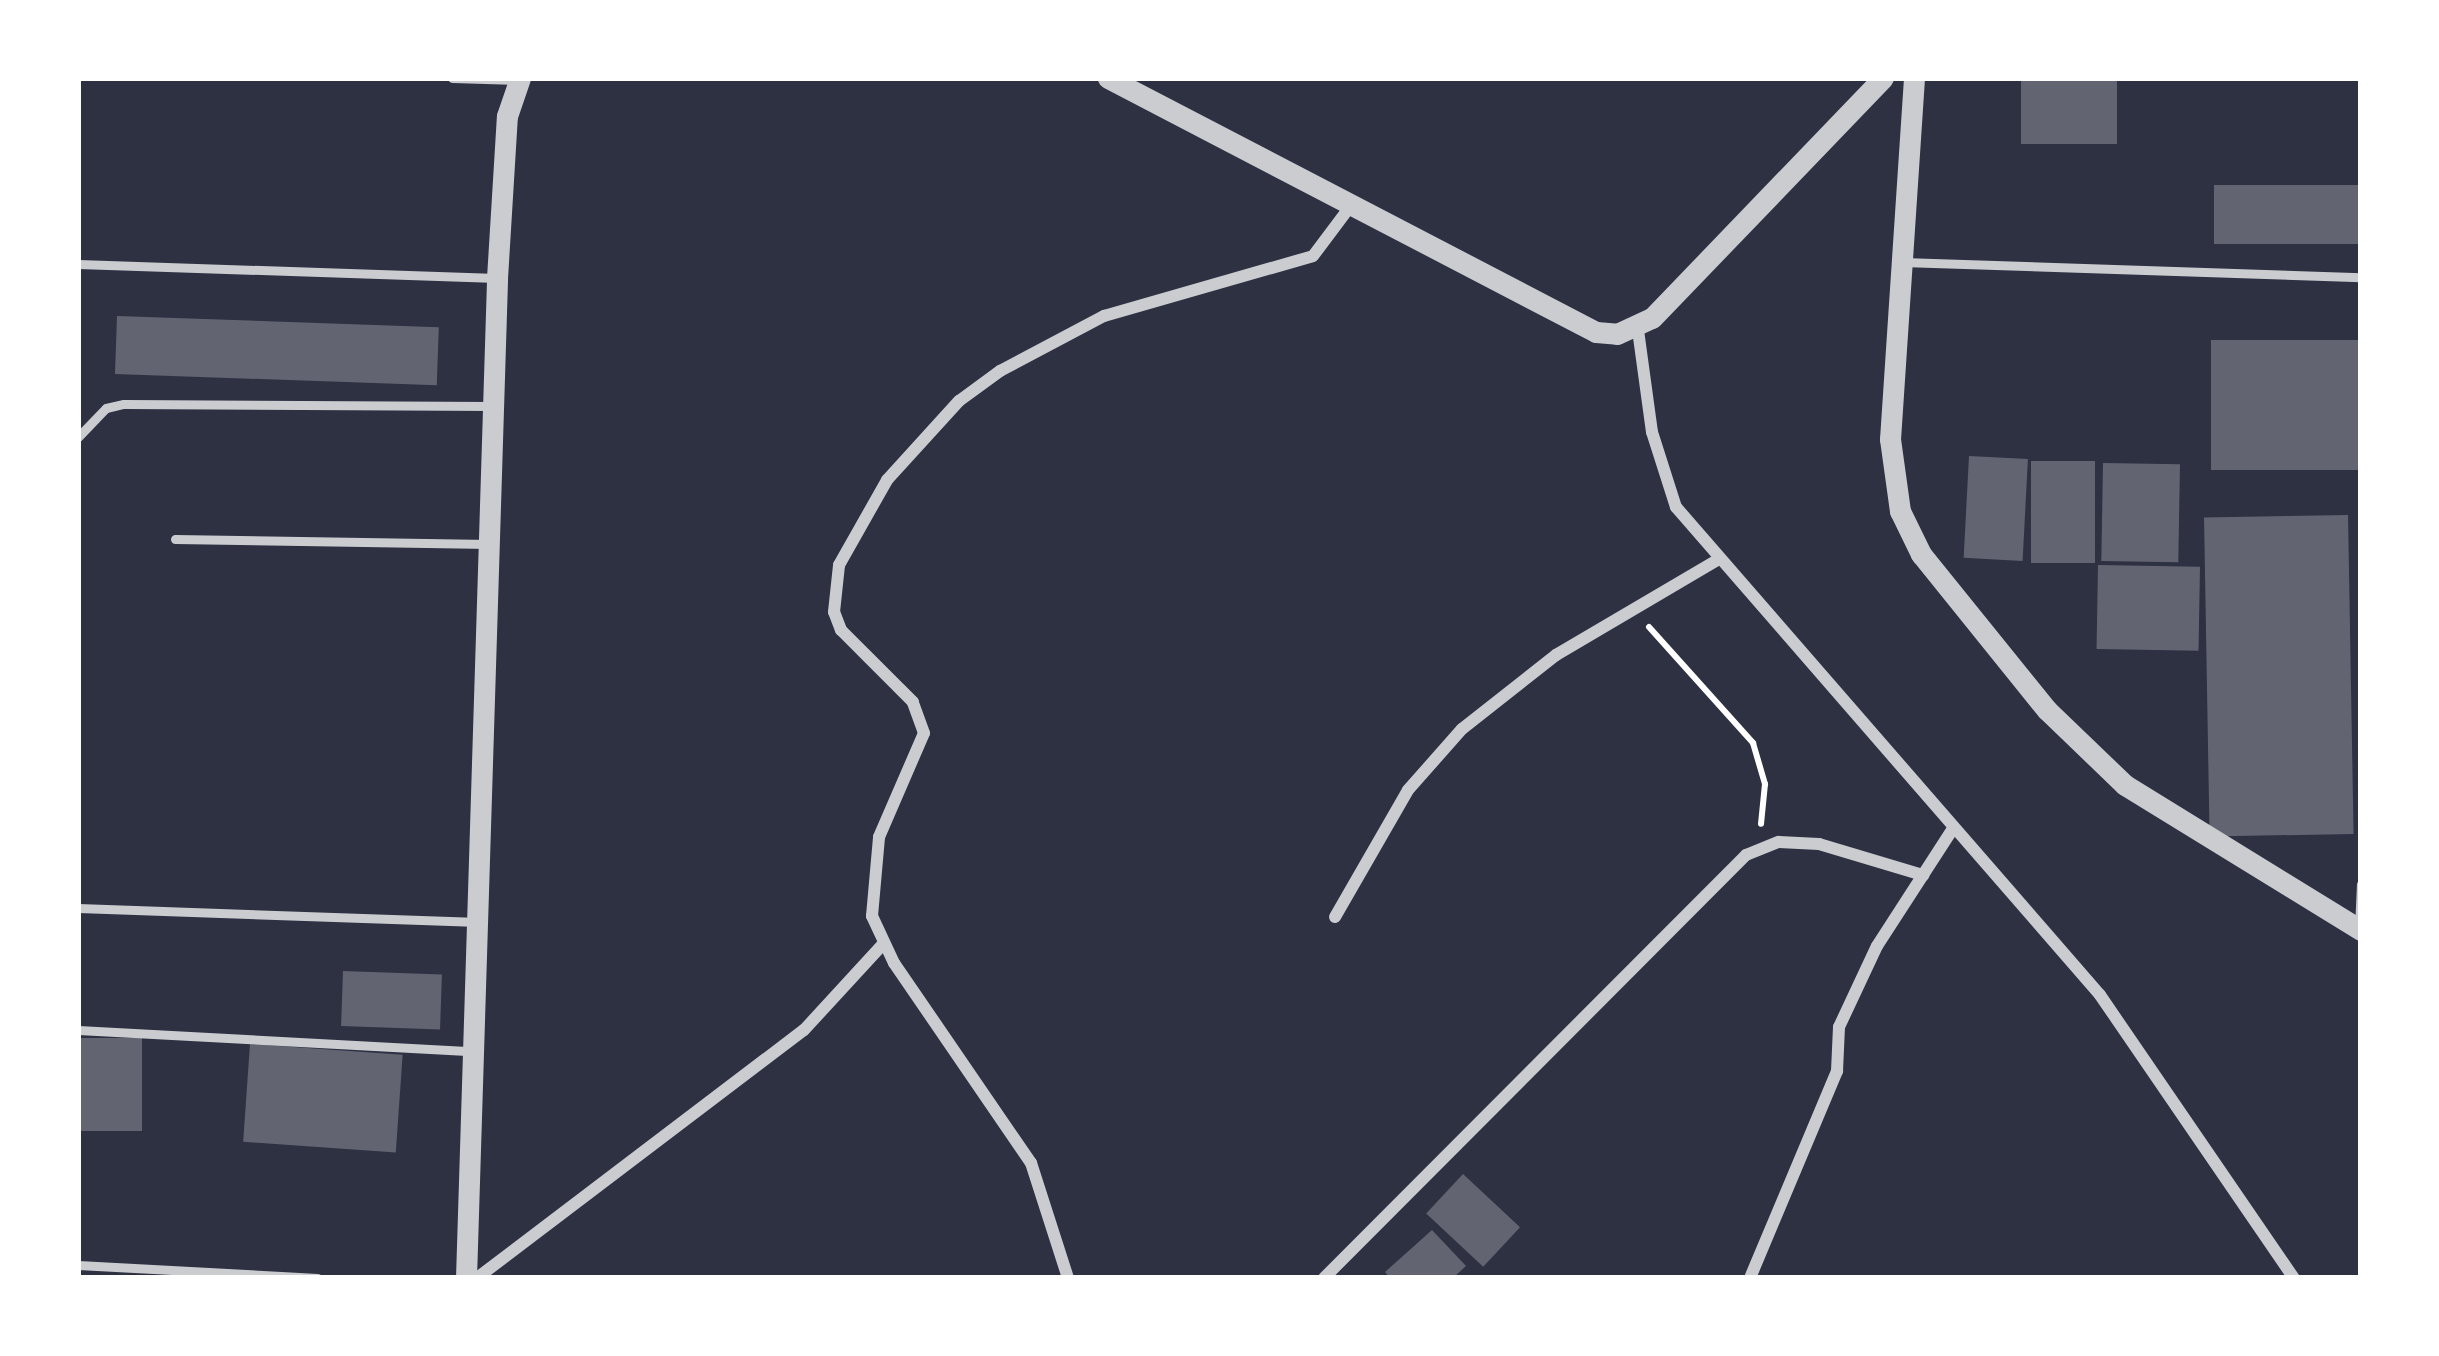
<!DOCTYPE html>
<style>
body{margin:0}
#map{position:relative;width:2439px;height:1356px;overflow:hidden;background:#2d3142;font-family:"Noto Sans",sans-serif}
div>[style]{position:absolute}
.building>*{inset:0;background:#626471;transform-origin:0 0}
.path>*{height:6px;margin:-3px;padding:0 3px;transform-origin:3px;border-radius:3px;background:#fff}
.service>*{height:9px;margin:-4.5px;padding:0 4.5px;transform-origin:4.5px;border-radius:4.5px;background:#caccd0}
.minor>*{height:12px;margin:-6px;padding:0 6px;transform-origin:6px;border-radius:6px;background:#caccd0}
.tertiary>*{height:21px;margin:-10.5px;padding:0 10.5px;transform-origin:10.5px;border-radius:10.5px;background:#caccd0}
span{translate:-50% -50%;white-space:nowrap;text-align:center;line-height:1.15;-webkit-text-stroke:12px #fff;paint-order:stroke}
.frame{position:absolute;inset:0;border:81px solid #fff;pointer-events:none}
</style>
<div id="map">
<div class="building">
<i style="left:2021px;top:78px;width:96px;height:66px"></i>
<i style="left:2214px;top:185px;width:147px;height:59px"></i>
<i style="left:117px;top:316px;width:322px;height:58px;rotate:2deg"></i>
<i style="left:2211px;top:340px;width:150px;height:130px"></i>
<i style="left:1969px;top:456px;width:59px;height:102px;rotate:3deg"></i>
<i style="left:2031px;top:461px;width:64px;height:102px"></i>
<i style="left:2103px;top:463px;width:77px;height:98px;rotate:1deg"></i>
<i style="left:2348px;top:515px;width:319px;height:144px;rotate:89deg"></i>
<i style="left:2098px;top:565px;width:102px;height:84px;rotate:1deg"></i>
<i style="left:343px;top:971px;width:99px;height:55px;rotate:2deg"></i>
<i style="left:78px;top:1038px;width:64px;height:93px"></i>
<i style="left:250px;top:1044px;width:153px;height:98px;rotate:4deg"></i>
<i style="left:1463px;top:1174px;width:78px;height:54px;rotate:43deg"></i>
<i style="clip-path:polygon(1432px 1230px,1466px 1266px,1453px 1278px,1390px 1278px,1385px 1272px)"></i>
</div>
<div class="path">
<i style="left:1649px;top:627px;width:156px;rotate:48.1deg"></i>
<i style="left:1753px;top:743px;width:43px;rotate:73.7deg"></i>
<i style="left:1765px;top:784px;width:40px;rotate:95.7deg"></i>
</div>
<div class="service">
<i style="left:452px;top:78px;width:66px;rotate:1.7deg"></i>
<i style="left:1902px;top:262px;width:459px;rotate:1.9deg"></i>
<i style="left:78px;top:264px;width:419px;rotate:1.9deg"></i>
<i style="left:78px;top:437px;width:40px;rotate:-46deg"></i>
<i style="left:106px;top:408px;width:18px;rotate:-13deg"></i>
<i style="left:124px;top:404px;width:369px;rotate:0.3deg"></i>
<i style="left:175px;top:539px;width:314px;rotate:0.9deg"></i>
<i style="left:78px;top:908px;width:394px;rotate:2deg"></i>
<i style="left:2359px;top:929px;width:45px;rotate:-87.5deg"></i>
<i style="left:78px;top:1030px;width:394px;rotate:3.1deg"></i>
<i style="left:78px;top:1265px;width:240px;rotate:3.1deg"></i>
</div>
<div class="minor">
<i style="left:1638px;top:330px;width:103px;rotate:82.2deg"></i>
<i style="left:1652px;top:432px;width:79px;rotate:72.3deg"></i>
<i style="left:1676px;top:507px;width:646px;rotate:49.01deg"></i>
<i style="left:2100px;top:995px;width:343px;rotate:55.6deg"></i>
<i style="left:1335px;top:917px;width:146px;rotate:-60.1deg"></i>
<i style="left:1408px;top:790px;width:81px;rotate:-48.5deg"></i>
<i style="left:1462px;top:729px;width:120px;rotate:-38.2deg"></i>
<i style="left:1556px;top:655px;width:189px;rotate:-30.5deg"></i>
<i style="left:477px;top:1278px;width:410px;rotate:-37.2deg"></i>
<i style="left:804px;top:1030px;width:117px;rotate:-47.4deg"></i>
<i style="left:1068px;top:1278px;width:121px;rotate:-107.8deg"></i>
<i style="left:1031px;top:1163px;width:242px;rotate:-124.4deg"></i>
<i style="left:894px;top:963px;width:52px;rotate:-115.1deg"></i>
<i style="left:872px;top:916px;width:79px;rotate:-84.9deg"></i>
<i style="left:879px;top:837px;width:113px;rotate:-66.6deg"></i>
<i style="left:924px;top:733px;width:33px;rotate:-110deg"></i>
<i style="left:913px;top:702px;width:102px;rotate:-135deg"></i>
<i style="left:841px;top:630px;width:19px;rotate:-111deg"></i>
<i style="left:834px;top:612px;width:47px;rotate:-83.9deg"></i>
<i style="left:839px;top:565px;width:98px;rotate:-60.5deg"></i>
<i style="left:887px;top:480px;width:107px;rotate:-47.7deg"></i>
<i style="left:959px;top:401px;width:51px;rotate:-36.2deg"></i>
<i style="left:1000px;top:371px;width:118px;rotate:-27.9deg"></i>
<i style="left:1104px;top:316px;width:217px;rotate:-16deg"></i>
<i style="left:1313px;top:256px;width:65px;rotate:-53.1deg"></i>
<i style="left:1324px;top:1278px;width:598px;rotate:-45.07deg"></i>
<i style="left:1746px;top:855px;width:35px;rotate:-22deg"></i>
<i style="left:1779px;top:842px;width:40px;rotate:2.9deg"></i>
<i style="left:1819px;top:844px;width:109px;rotate:16.6deg"></i>
<i style="left:1750px;top:1278px;width:225px;rotate:-67.2deg"></i>
<i style="left:1837px;top:1071px;width:44px;rotate:-87.4deg"></i>
<i style="left:1839px;top:1027px;width:89px;rotate:-64.9deg"></i>
<i style="left:1877px;top:946px;width:138px;rotate:-57.1deg"></i>
</div>
<div class="tertiary">
<i style="left:1108px;top:78px;width:550px;rotate:27.5deg"></i>
<i style="left:1596px;top:332px;width:21px;rotate:5deg"></i>
<i style="left:1617px;top:334px;width:38px;rotate:-25deg"></i>
<i style="left:1652px;top:318px;width:333px;rotate:-46.1deg"></i>
<i style="left:1914px;top:78px;width:362px;rotate:93.8deg"></i>
<i style="left:1890px;top:439px;width:73px;rotate:82.1deg"></i>
<i style="left:1900px;top:511px;width:48px;rotate:64deg"></i>
<i style="left:1921px;top:554px;width:201px;rotate:51.1deg"></i>
<i style="left:2047px;top:710px;width:108px;rotate:43.9deg"></i>
<i style="left:2125px;top:785px;width:277px;rotate:31.6deg"></i>
<i style="left:466px;top:1278px;width:1000px;rotate:-88.22deg"></i>
<i style="left:497px;top:278px;width:162px;rotate:-86.5deg"></i>
<i style="left:507px;top:116px;width:40px;rotate:-71.1deg"></i>
</div>
<div class="frame"></div>
</div>
